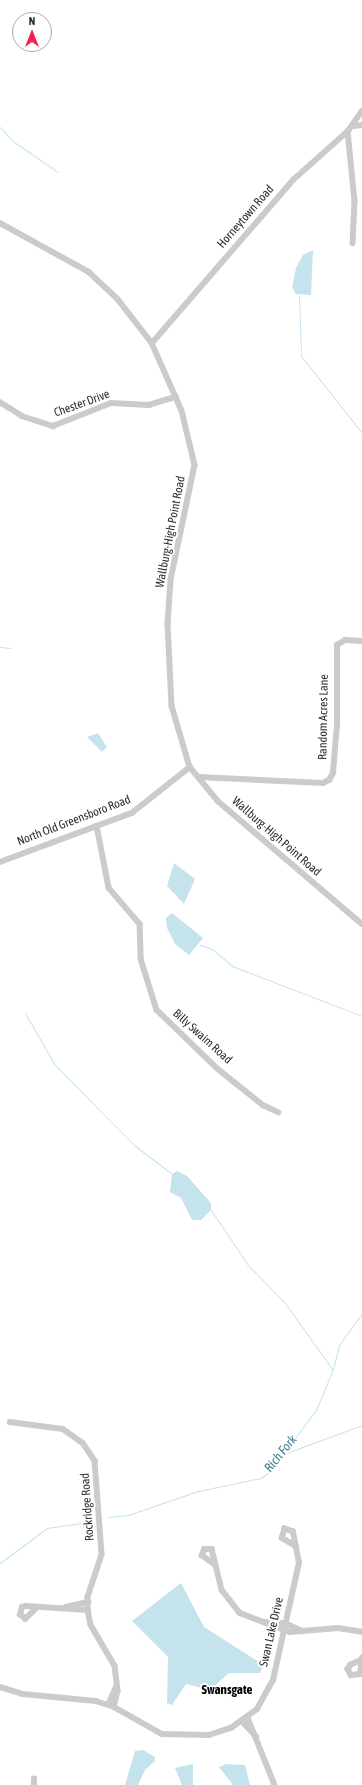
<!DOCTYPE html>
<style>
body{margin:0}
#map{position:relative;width:362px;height:1785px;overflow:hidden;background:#fff;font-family:"Asap Condensed",sans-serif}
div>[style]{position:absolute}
.water>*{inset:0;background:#c5e3ed}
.stream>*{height:1px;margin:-0.5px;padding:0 0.5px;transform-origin:0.5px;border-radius:0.5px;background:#c5e3ed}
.minor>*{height:5.5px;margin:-2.75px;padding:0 2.75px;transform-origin:2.75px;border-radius:2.75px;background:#cbcbcb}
span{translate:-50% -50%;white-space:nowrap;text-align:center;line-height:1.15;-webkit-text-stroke:4px #fff;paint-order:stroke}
.street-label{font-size:12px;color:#2e2e2e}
.water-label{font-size:13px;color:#377d94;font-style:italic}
.neighbourhood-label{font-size:13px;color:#000;font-weight:700}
.north{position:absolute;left:12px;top:12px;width:40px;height:40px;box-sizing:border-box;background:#fff;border:1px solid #ababab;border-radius:50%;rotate:0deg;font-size:11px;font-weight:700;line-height:16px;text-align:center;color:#2e2e2e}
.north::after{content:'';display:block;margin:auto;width:14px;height:18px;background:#f0244e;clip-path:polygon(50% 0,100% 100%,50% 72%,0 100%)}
</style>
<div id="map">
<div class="water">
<i style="clip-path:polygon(313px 250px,311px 295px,296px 294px,292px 287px,296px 268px,303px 255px)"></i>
<i style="clip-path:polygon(98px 733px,107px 747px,102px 752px,87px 737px)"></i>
<i style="clip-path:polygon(174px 863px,195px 879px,184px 904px,167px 886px)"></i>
<i style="clip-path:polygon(172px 913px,203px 938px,189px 955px,175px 944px,167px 928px,166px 918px)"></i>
<i style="clip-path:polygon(177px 1171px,187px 1176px,211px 1203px,211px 1210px,201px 1220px,192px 1220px,181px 1198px,170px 1192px,172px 1174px)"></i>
<i style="clip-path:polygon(181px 1583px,204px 1627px,264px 1665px,260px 1673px,229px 1673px,210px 1690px,186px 1684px,172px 1705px,167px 1703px,168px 1657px,132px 1621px)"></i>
<i style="clip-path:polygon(143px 1750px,155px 1757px,155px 1761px,145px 1770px,138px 1785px,125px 1785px,135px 1751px)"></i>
<i style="clip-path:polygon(193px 1764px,193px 1785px,182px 1785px,175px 1768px)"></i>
<i style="clip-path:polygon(226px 1764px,245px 1765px,250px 1785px,233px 1785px,219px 1767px)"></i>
</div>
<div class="stream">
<i style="left:0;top:127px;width:21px;rotate:47deg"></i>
<i style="left:14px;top:142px;width:53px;rotate:34.3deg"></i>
<i style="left:299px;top:295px;width:61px;rotate:88.1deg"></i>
<i style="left:301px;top:356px;width:98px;rotate:51.6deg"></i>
<i style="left:0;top:647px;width:10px;rotate:6deg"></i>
<i style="left:200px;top:945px;width:13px;rotate:18deg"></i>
<i style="left:212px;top:949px;width:26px;rotate:40deg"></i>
<i style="left:232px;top:966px;width:139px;rotate:21deg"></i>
<i style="left:25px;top:1013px;width:60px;rotate:60deg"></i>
<i style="left:55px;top:1065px;width:112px;rotate:45.4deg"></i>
<i style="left:134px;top:1145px;width:48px;rotate:37.3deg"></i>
<i style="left:211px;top:1210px;width:66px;rotate:56.1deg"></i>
<i style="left:248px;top:1265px;width:53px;rotate:45.8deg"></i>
<i style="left:285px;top:1303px;width:82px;rotate:54.4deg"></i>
<i style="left:281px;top:1455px;width:86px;rotate:-20.3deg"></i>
<i style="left:108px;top:1517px;width:20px;rotate:-6deg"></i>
<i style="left:128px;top:1515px;width:74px;rotate:-18.9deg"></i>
<i style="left:198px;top:1491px;width:64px;rotate:-11.7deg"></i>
<i style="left:261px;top:1478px;width:10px;rotate:-37deg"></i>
<i style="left:269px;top:1472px;width:78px;rotate:-52.8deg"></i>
<i style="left:316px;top:1410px;width:41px;rotate:-67.2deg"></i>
<i style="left:332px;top:1372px;width:28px;rotate:-75deg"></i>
<i style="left:339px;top:1345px;width:39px;rotate:-54deg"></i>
<i style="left:0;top:1563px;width:59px;rotate:-36.7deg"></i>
<i style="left:47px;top:1528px;width:37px;rotate:-8deg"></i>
<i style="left:84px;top:1523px;width:11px;rotate:-34deg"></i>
</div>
<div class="minor">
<i style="left:353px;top:126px;width:9px;rotate:-6deg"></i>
<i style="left:348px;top:131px;width:70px;rotate:84.3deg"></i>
<i style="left:355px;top:201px;width:42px;rotate:92.7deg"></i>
<i style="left:0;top:223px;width:102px;rotate:28.8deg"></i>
<i style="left:89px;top:272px;width:38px;rotate:43deg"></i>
<i style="left:117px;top:298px;width:57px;rotate:52.1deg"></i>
<i style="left:152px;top:343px;width:74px;rotate:66.2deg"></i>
<i style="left:182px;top:411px;width:56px;rotate:76.5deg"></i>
<i style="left:195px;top:465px;width:117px;rotate:101.8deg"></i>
<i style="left:171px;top:580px;width:44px;rotate:93.9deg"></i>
<i style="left:168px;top:624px;width:82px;rotate:87.2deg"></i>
<i style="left:172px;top:706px;width:64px;rotate:73.6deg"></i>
<i style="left:190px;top:767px;width:44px;rotate:50.5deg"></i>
<i style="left:218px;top:801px;width:189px;rotate:40.5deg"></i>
<i style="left:152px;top:343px;width:216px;rotate:-49.1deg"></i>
<i style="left:293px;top:180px;width:74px;rotate:-41.7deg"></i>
<i style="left:348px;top:131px;width:24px;rotate:-55deg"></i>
<i style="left:0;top:402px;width:26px;rotate:32deg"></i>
<i style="left:22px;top:416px;width:33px;rotate:18deg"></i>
<i style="left:53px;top:426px;width:62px;rotate:-21.6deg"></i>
<i style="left:111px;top:403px;width:38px;rotate:3deg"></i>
<i style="left:149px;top:405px;width:28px;rotate:-17deg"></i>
<i style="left:199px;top:777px;width:124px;rotate:2.8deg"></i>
<i style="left:323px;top:783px;width:7px;rotate:-27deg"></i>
<i style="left:329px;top:780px;width:8px;rotate:-60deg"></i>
<i style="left:333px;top:773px;width:49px;rotate:-85.3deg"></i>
<i style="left:337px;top:724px;width:79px;rotate:-90deg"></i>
<i style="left:337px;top:645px;width:9px;rotate:-32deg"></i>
<i style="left:345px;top:640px;width:17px;rotate:3deg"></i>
<i style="left:97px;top:826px;width:63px;rotate:79deg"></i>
<i style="left:109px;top:888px;width:48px;rotate:49.3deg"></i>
<i style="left:140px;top:924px;width:35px;rotate:88deg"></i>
<i style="left:141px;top:959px;width:53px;rotate:72.6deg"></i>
<i style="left:157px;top:1010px;width:85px;rotate:44deg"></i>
<i style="left:218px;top:1069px;width:58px;rotate:38.7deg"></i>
<i style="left:263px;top:1105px;width:17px;rotate:25deg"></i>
<i style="left:0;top:862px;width:141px;rotate:-20.4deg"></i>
<i style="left:132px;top:813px;width:74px;rotate:-38.4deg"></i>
<i style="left:10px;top:1422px;width:53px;rotate:7.5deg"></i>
<i style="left:63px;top:1429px;width:24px;rotate:35deg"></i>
<i style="left:83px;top:1443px;width:22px;rotate:56deg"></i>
<i style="left:95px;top:1461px;width:94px;rotate:85.7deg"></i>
<i style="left:102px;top:1555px;width:44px;rotate:108.4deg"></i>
<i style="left:88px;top:1597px;width:13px;rotate:90deg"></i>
<i style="left:88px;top:1610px;width:15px;rotate:79deg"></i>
<i style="left:91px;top:1625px;width:48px;rotate:59.7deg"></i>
<i style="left:115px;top:1666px;width:25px;rotate:83deg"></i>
<i style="left:118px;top:1691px;width:16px;rotate:104deg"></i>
<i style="left:215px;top:1565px;width:16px;rotate:-145deg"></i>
<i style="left:202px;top:1556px;width:7px;rotate:-74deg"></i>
<i style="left:204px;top:1549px;width:8px"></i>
<i style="left:212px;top:1549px;width:42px;rotate:76.3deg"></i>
<i style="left:222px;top:1590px;width:29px;rotate:52deg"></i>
<i style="left:240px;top:1613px;width:53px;rotate:20.8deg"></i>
<i style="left:290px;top:1632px;width:48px;rotate:-4.8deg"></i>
<i style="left:338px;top:1628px;width:24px;rotate:9deg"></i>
<i style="left:66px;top:1607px;width:23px;rotate:-13deg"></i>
<i style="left:37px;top:1608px;width:16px;rotate:135deg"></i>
<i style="left:26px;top:1619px;width:7px;rotate:-146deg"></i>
<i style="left:20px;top:1615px;width:8px;rotate:-76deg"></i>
<i style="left:22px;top:1607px;width:4px;rotate:-14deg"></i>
<i style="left:26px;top:1606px;width:62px;rotate:3.7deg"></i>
<i style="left:264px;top:1622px;width:21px;rotate:3deg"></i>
<i style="left:285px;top:1623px;width:19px;rotate:25deg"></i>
<i style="left:360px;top:1661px;width:10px;rotate:156deg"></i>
<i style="left:351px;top:1665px;width:5px;rotate:127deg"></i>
<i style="left:348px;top:1669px;width:7px;rotate:63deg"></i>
<i style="left:351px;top:1675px;width:9px;rotate:-6deg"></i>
<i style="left:360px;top:1674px;width:16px;rotate:-83deg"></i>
<i style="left:0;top:1687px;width:24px;rotate:17deg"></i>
<i style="left:23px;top:1694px;width:73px;rotate:5.5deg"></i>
<i style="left:96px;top:1701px;width:19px;rotate:18deg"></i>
<i style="left:114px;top:1707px;width:55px;rotate:29.4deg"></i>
<i style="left:162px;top:1734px;width:47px;rotate:1.2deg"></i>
<i style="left:209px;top:1735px;width:23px;rotate:-18deg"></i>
<i style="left:231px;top:1728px;width:32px;rotate:-36deg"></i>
<i style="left:257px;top:1709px;width:33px;rotate:-61deg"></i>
<i style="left:273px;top:1680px;width:120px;rotate:-77.5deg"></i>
<i style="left:299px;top:1563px;width:32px;rotate:-101deg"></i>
<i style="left:293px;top:1532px;width:9px;rotate:-159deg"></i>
<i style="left:285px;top:1529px;width:9px;rotate:108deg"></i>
<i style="left:282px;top:1538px;width:16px;rotate:30deg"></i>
<i style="left:108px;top:1705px;width:20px;rotate:-66deg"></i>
<i style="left:248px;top:1718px;width:72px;rotate:68.1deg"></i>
<i style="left:242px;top:1721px;width:21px;rotate:47deg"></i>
<i style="left:34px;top:1785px;width:6px;rotate:-90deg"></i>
</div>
<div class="street-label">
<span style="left:246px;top:217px;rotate:-49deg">Horneytown Road</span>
<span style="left:82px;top:404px;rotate:-20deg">Chester Drive</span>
<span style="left:171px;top:532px;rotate:-79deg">Wallburg-High Point Road</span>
<span style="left:324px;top:717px;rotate:-89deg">Random Acres Lane</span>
<span style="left:74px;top:821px;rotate:-21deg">North Old Greensboro Road</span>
<span style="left:276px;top:837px;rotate:41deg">Wallburg-High Point Road</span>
<span style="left:202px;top:1037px;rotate:42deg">Billy Swaim Road</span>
<span style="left:88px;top:1507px;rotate:-94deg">Rockridge Road</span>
<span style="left:272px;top:1632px;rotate:-77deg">Swan Lake Drive</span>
</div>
<div class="water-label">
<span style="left:281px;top:1454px;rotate:-51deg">Rich Fork</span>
</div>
<div class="neighbourhood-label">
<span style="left:227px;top:1690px">Swansgate</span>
</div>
<div class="north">N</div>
</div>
